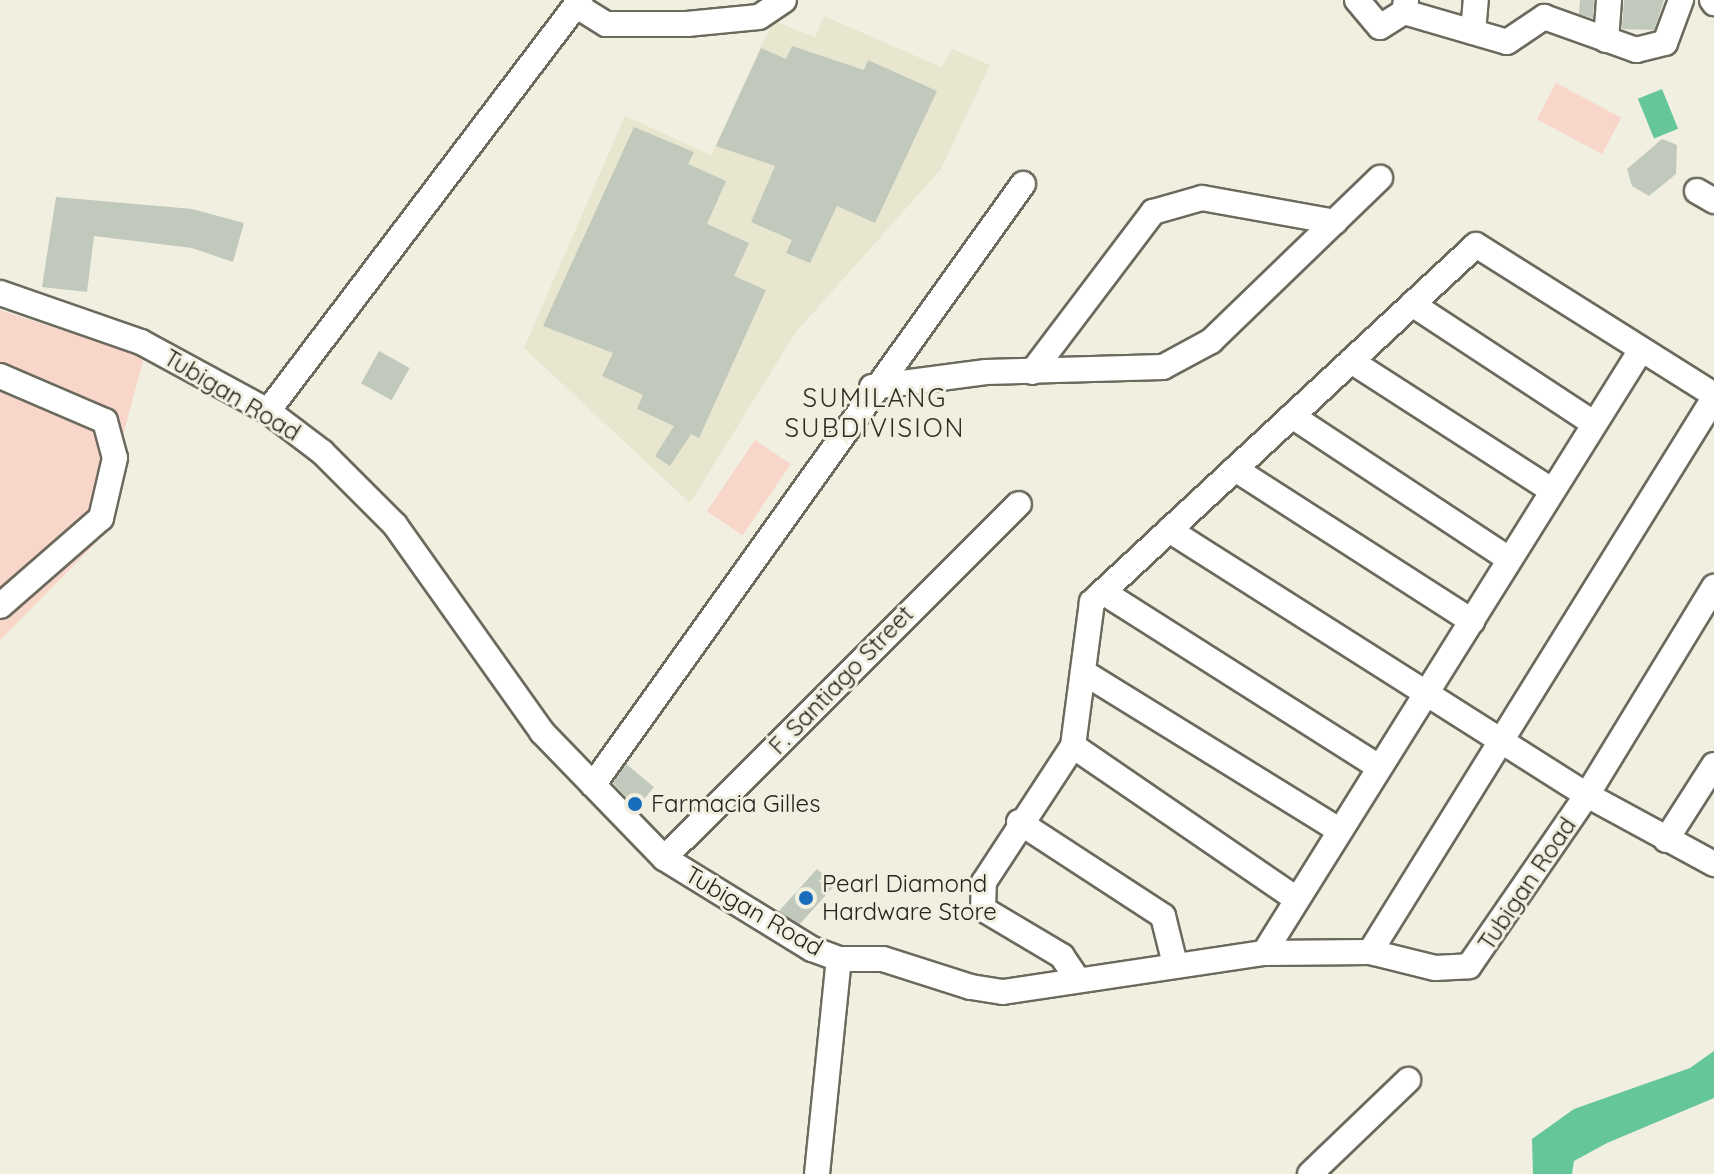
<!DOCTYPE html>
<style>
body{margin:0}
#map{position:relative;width:1714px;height:1174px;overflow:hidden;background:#f0efe0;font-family:Quicksand,sans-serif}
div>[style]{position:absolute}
.built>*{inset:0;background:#e8e6cf}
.green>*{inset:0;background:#f8d6c9;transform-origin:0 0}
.water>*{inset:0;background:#65c69a;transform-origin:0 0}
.building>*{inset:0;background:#c1c9bc;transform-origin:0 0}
.roads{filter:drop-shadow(2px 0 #6b6a5d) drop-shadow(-2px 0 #6b6a5d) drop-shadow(0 2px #6b6a5d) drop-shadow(0 -2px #6b6a5d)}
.minor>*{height:24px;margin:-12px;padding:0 12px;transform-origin:12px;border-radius:12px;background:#fff}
.dots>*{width:22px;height:22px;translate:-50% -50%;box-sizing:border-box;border:4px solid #f0efe0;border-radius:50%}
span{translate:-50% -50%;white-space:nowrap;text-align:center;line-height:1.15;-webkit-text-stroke:6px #f0efe0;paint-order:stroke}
.street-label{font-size:24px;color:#24241f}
.poi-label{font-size:24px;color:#24241f}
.left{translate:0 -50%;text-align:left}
.neighbourhood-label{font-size:26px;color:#302f23;letter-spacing:2px}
</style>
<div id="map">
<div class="built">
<i style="clip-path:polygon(824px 16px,941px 67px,952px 49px,990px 65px,941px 169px,796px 332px,690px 503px,524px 348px,625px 116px,711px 155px,773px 21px,815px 37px)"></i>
</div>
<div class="green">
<i style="left:1556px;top:83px;width:74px;height:41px;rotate:28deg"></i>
<i style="clip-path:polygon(0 310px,144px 357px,122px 439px,122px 481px,97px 542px,0 640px)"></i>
<i style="left:755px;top:440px;width:43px;height:86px;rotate:34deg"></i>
</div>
<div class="water">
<i style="left:1662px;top:89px;width:43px;height:26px;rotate:68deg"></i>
<i style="clip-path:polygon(1714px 1051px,1714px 1098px,1607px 1143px,1574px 1161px,1572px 1174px,1533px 1174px,1532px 1139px,1574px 1109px,1690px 1068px)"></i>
</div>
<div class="building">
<i style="clip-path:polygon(1580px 0,1594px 0,1593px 18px,1579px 14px)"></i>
<i style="clip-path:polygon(1624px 0,1664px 0,1654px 30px,1622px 29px)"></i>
<i style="clip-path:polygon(792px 46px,864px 70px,868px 60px,937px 91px,875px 223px,837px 206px,810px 263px,786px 253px,792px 240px,751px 222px,775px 166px,716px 146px,761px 48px,786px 59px)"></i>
<i style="clip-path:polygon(634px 127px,694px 152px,688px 164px,726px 181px,707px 224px,749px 243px,734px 276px,766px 290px,699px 438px,691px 434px,670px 466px,655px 456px,674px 426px,637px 409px,643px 395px,602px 376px,613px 353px,543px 326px)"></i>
<i style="clip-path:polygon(1662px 139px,1677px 145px,1676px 174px,1649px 196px,1632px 186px,1627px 169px)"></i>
<i style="clip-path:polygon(56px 197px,192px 209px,244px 223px,233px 262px,192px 248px,94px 236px,87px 292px,42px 287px)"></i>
<i style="left:379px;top:351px;width:35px;height:37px;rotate:29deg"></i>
<i style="clip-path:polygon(626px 764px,654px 787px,637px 808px,613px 783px)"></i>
<i style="left:817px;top:869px;width:24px;height:57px;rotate:42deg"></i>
</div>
<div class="roads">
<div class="minor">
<i style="left:1357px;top:0;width:35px;rotate:50deg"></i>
<i style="left:1380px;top:27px;width:28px;rotate:-32deg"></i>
<i style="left:1406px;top:0;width:12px;rotate:99deg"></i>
<i style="left:1404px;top:12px;width:107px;rotate:16.2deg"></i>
<i style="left:1507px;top:42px;width:45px;rotate:-34deg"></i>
<i style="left:1544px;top:17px;width:98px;rotate:19.7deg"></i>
<i style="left:1636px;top:50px;width:30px;rotate:-14deg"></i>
<i style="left:1665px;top:43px;width:46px;rotate:-69.6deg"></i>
<i style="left:1712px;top:0;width:4px;rotate:56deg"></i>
<i style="left:577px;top:6px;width:34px;rotate:32deg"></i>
<i style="left:606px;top:24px;width:81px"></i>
<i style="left:687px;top:24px;width:72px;rotate:-5.6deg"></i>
<i style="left:759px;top:17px;width:30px;rotate:-34deg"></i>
<i style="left:1473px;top:32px;width:32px;rotate:-85deg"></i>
<i style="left:1606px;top:40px;width:40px;rotate:-85.7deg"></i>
<i style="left:1697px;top:191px;width:20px;rotate:30deg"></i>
<i style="left:0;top:293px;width:149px;rotate:19.2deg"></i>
<i style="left:141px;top:342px;width:145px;rotate:28.5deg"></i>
<i style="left:268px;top:411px;width:68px;rotate:37.2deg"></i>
<i style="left:322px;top:452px;width:103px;rotate:45deg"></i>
<i style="left:395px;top:525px;width:254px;rotate:54.6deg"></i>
<i style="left:542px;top:732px;width:175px;rotate:45.9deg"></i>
<i style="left:664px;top:858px;width:174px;rotate:31.6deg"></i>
<i style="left:812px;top:949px;width:29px;rotate:20deg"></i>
<i style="left:839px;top:959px;width:44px"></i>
<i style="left:883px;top:959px;width:92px;rotate:17.7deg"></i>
<i style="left:971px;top:987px;width:32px;rotate:9deg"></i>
<i style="left:1003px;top:992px;width:264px;rotate:-8.5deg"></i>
<i style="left:1264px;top:953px;width:106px;rotate:-0.5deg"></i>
<i style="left:1370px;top:952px;width:67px;rotate:13.8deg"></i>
<i style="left:1435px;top:968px;width:34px;rotate:-3deg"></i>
<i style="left:1469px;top:966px;width:208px;rotate:-55.4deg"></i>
<i style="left:1587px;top:795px;width:244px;rotate:-58.6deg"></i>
<i style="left:1412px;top:304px;width:217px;rotate:33.3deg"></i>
<i style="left:1351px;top:361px;width:238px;rotate:32.8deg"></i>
<i style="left:1032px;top:372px;width:201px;rotate:-52.9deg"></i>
<i style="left:1153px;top:212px;width:51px;rotate:-15.9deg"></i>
<i style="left:1202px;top:198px;width:135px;rotate:10.2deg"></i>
<i style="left:0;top:376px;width:114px;rotate:23.2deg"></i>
<i style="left:105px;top:421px;width:38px;rotate:75deg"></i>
<i style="left:115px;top:458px;width:62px;rotate:103.1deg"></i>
<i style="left:101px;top:518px;width:134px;rotate:138.9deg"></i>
<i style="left:872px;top:387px;width:115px;rotate:-7.5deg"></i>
<i style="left:986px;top:372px;width:177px;rotate:-1.6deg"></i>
<i style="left:1163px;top:367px;width:55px;rotate:-28.4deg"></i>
<i style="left:1211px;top:341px;width:235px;rotate:-44deg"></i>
<i style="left:268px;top:411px;width:516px;rotate:-52.8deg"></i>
<i style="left:1292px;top:416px;width:258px;rotate:33.4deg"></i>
<i style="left:1235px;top:469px;width:282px;rotate:32.7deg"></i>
<i style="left:1169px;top:530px;width:495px;rotate:32.4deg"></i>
<i style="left:1587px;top:795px;width:145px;rotate:28.5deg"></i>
<i style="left:1103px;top:592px;width:327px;rotate:32.4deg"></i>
<i style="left:1083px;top:672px;width:302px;rotate:31.7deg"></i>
<i style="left:1073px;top:746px;width:269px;rotate:34.4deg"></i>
<i style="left:593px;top:785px;width:739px;rotate:-54.42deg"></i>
<i style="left:1019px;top:822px;width:172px;rotate:33.1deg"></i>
<i style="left:1163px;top:916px;width:49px;rotate:76deg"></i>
<i style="left:1666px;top:840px;width:89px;rotate:-57.4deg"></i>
<i style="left:664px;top:858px;width:501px;rotate:-44.92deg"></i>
<i style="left:1370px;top:952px;width:652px;rotate:-58.16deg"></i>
<i style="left:1264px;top:953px;width:711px;rotate:-57.99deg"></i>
<i style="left:1078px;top:980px;width:29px;rotate:-124deg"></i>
<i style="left:1062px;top:956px;width:92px;rotate:-149.3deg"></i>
<i style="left:983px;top:909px;width:27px;rotate:-88deg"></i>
<i style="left:984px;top:882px;width:163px;rotate:-56.8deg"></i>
<i style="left:1073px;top:746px;width:145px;rotate:-82.5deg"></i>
<i style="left:1092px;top:602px;width:524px;rotate:-42.91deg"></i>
<i style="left:1476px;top:245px;width:281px;rotate:32.2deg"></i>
<i style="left:817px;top:1174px;width:216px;rotate:-84.2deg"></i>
<i style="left:1310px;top:1174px;width:136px;rotate:-43.8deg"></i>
</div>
</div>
<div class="dots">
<i style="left:635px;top:804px;background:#1a6dbc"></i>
<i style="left:806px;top:898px;background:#1a6dbc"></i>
</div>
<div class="street-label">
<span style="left:232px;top:395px;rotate:31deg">Tubigan Road</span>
<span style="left:841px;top:680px;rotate:-46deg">F. Santiago Street</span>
<span style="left:1527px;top:884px;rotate:-56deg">Tubigan Road</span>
<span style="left:754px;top:911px;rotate:30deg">Tubigan Road</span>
</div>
<div class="poi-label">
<span class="left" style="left:651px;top:804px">Farmacia Gilles</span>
<span class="left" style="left:822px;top:898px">Pearl Diamond<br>Hardware Store</span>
</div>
<div class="neighbourhood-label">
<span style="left:875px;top:413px">SUMILANG<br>SUBDIVISION</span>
</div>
</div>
